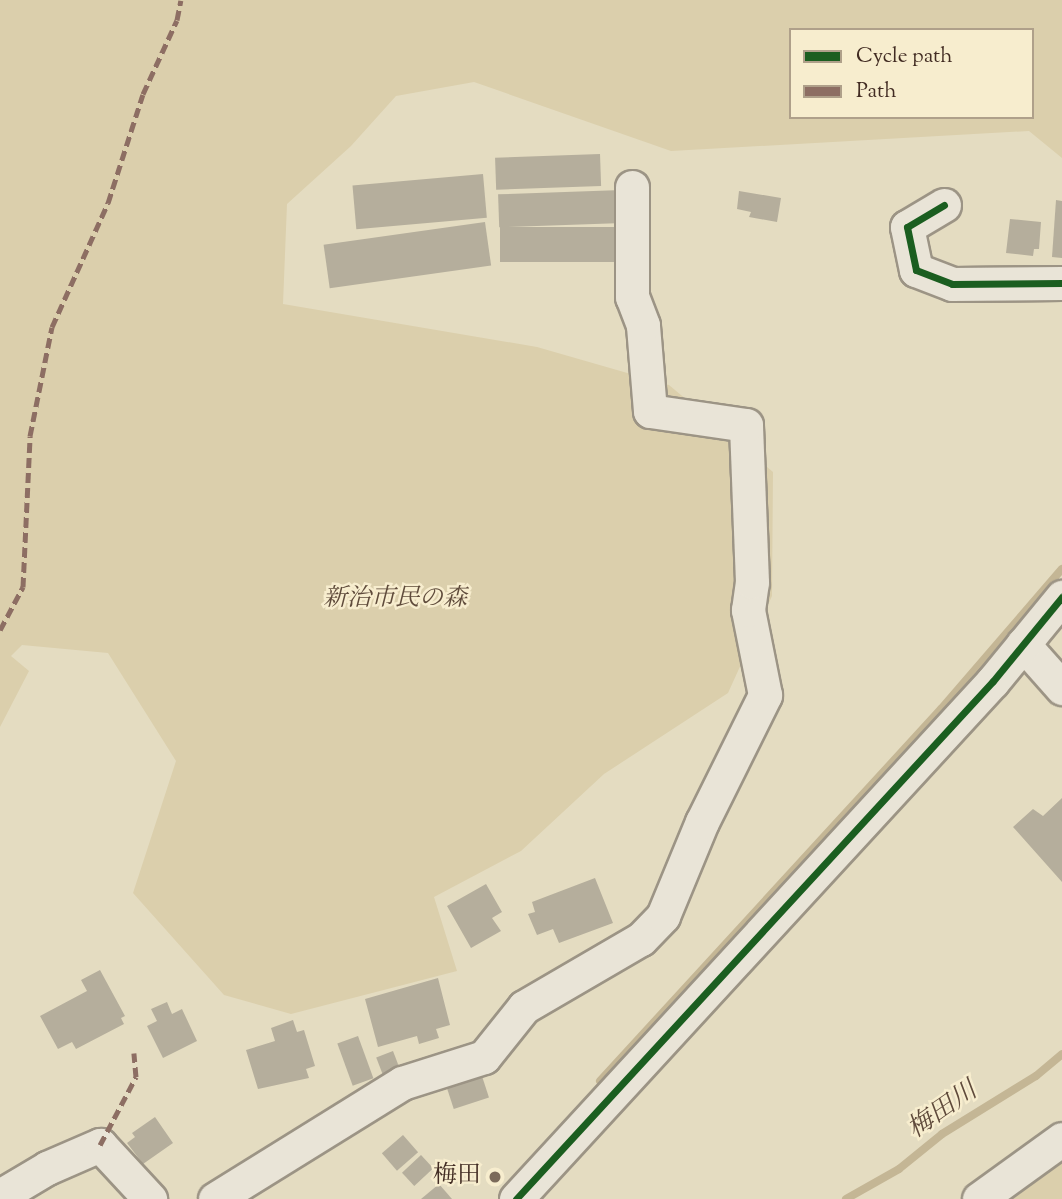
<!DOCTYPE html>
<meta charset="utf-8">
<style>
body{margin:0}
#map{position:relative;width:1062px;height:1199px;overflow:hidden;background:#e4dcc1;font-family:"Sorts Mill Goudy","Noto Serif JP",serif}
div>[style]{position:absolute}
.green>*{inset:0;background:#dbcfac}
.stream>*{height:8px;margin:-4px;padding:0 4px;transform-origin:4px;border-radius:4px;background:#c4b695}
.building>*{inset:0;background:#b5ae9c;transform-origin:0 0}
.roads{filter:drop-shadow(2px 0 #9c9485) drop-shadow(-2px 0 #9c9485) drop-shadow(0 2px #9c9485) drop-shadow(0 -2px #9c9485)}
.minor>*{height:33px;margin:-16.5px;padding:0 16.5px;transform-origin:16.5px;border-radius:16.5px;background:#e9e4d7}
.quiet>*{height:5px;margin-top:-2.5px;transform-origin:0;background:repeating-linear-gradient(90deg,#8d6e63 0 10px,transparent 0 15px)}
.cycleway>*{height:7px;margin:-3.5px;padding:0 3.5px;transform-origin:3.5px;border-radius:3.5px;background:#1b5e20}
.dots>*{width:19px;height:19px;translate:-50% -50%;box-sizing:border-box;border:4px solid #f7edce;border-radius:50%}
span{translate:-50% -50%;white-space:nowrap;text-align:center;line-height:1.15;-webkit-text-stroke:5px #f7edce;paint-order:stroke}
.park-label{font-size:24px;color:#5f4b3b;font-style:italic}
.poi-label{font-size:24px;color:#422c23}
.right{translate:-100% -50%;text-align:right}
.water-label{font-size:26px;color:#5f4a3b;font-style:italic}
.legend{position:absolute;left:789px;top:28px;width:245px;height:91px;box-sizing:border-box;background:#f7edce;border:2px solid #afa08a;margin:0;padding:9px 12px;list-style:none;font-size:21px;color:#422c23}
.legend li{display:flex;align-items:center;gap:14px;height:35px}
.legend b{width:35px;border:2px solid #afa08a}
</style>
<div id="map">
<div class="green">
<i style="clip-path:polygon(evenodd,0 0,1062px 0,1062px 158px,1029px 131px,671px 151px,474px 82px,396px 96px,351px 146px,287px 204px,283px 304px,537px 347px,669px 385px,773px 472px,772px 596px,728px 693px,604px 774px,521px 851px,434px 897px,457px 971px,291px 1014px,224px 995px,133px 893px,176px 761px,108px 653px,22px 645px,11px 656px,29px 671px,0 727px,0 0,791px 30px,1032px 30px,1032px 117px,791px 117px,791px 30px)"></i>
<i style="clip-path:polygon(1062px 1159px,1062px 1199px,1000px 1199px)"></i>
</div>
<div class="stream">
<i style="left:600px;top:1081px;width:505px;rotate:-47.49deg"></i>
<i style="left:941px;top:709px;width:185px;rotate:-49.2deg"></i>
<i style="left:846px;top:1199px;width:61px;rotate:-29.5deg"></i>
<i style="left:899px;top:1169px;width:55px;rotate:-39.1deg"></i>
<i style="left:942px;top:1134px;width:110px;rotate:-31.7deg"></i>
<i style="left:1036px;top:1076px;width:34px;rotate:-40deg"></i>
</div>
<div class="building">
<i style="left:600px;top:154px;width:32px;height:105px;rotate:88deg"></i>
<i style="left:483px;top:174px;width:44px;height:131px;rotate:85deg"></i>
<i style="left:622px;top:190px;width:33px;height:124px;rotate:88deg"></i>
<i style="clip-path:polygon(739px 191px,781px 198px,777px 222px,749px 217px,751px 212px,737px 209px)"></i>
<i style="clip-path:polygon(1056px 200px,1062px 201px,1062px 258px,1052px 257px)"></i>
<i style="clip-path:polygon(1010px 219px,1041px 222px,1039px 249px,1034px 249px,1033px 256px,1006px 253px)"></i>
<i style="left:485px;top:222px;width:44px;height:163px;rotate:82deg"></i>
<i style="left:624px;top:227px;width:35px;height:124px;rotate:90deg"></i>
<i style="clip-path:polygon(1062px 798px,1062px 882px,1013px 827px,1033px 809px,1043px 816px)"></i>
<i style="clip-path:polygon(595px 878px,613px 923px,559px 943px,553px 929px,537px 935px,528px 914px,535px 912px,532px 902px)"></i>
<i style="clip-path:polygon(486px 884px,502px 912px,492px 918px,501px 931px,471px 948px,447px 906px)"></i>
<i style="clip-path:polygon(100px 970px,125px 1016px,121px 1018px,124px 1024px,76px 1049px,72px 1042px,58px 1049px,40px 1016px,87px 991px,81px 980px)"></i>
<i style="clip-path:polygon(438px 978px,450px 1025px,436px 1029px,439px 1038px,419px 1044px,417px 1036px,378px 1047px,365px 999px)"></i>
<i style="clip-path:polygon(167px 1002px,172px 1014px,182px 1009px,197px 1041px,163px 1058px,147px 1026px,157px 1021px,151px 1009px)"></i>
<i style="clip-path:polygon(293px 1020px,297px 1032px,304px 1030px,315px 1066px,306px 1069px,309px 1078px,258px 1089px,246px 1050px,275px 1041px,271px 1028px)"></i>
<i style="left:358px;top:1036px;width:45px;height:22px;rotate:70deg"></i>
<i style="left:393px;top:1051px;width:28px;height:18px;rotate:69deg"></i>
<i style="left:480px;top:1070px;width:29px;height:37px;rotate:72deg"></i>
<i style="clip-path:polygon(155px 1117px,173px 1143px,143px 1164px,127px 1143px,135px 1137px,132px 1133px)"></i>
<i style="left:403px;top:1135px;width:23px;height:28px;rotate:49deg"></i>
<i style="left:421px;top:1155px;width:18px;height:26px;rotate:47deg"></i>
<i style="clip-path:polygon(439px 1184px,452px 1199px,421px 1199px)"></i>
</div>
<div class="roads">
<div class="minor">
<i style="left:944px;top:205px;width:43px;rotate:149.3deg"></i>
<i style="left:907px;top:227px;width:44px;rotate:78.2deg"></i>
<i style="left:916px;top:270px;width:39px;rotate:21deg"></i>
<i style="left:952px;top:284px;width:110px;rotate:-0.5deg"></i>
<i style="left:1023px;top:644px;width:59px;rotate:48.4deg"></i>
<i style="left:0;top:1196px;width:55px;rotate:-30.8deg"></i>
<i style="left:47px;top:1168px;width:58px;rotate:-23.5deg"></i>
<i style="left:100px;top:1145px;width:74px;rotate:47.2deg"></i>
<i style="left:215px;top:1199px;width:220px;rotate:-31.8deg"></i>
<i style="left:402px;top:1083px;width:86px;rotate:-17.6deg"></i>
<i style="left:484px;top:1057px;width:64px;rotate:-51.3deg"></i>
<i style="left:524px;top:1007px;width:135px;rotate:-30.2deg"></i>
<i style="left:641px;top:939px;width:32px;rotate:-46deg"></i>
<i style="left:663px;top:916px;width:102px;rotate:-67.5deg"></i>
<i style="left:702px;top:822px;width:142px;rotate:-63.6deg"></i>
<i style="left:765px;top:695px;width:87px;rotate:-101.3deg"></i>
<i style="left:748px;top:610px;width:28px;rotate:-82deg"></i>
<i style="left:752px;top:582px;width:157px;rotate:-92.2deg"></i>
<i style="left:746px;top:425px;width:97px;rotate:-171.7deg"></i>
<i style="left:650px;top:411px;width:86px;rotate:-94.7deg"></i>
<i style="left:643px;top:325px;width:30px;rotate:-111deg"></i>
<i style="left:632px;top:297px;width:110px;rotate:-90deg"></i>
<i style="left:516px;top:1199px;width:704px;rotate:-47.36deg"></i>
<i style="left:993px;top:681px;width:109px;rotate:-50.6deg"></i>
<i style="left:979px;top:1199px;width:102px;rotate:-35.9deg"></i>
</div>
</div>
<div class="quiet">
<i style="left:0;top:630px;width:49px;rotate:-61.9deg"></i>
<i style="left:23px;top:587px;width:151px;rotate:-87.3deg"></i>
<i style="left:30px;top:436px;width:111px;rotate:-78.6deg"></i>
<i style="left:52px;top:327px;width:136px;rotate:-65.7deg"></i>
<i style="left:108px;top:203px;width:114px;rotate:-72.2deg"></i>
<i style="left:143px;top:94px;width:81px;rotate:-65.3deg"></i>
<i style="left:177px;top:20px;width:20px;rotate:-79deg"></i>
<i style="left:100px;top:1145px;width:77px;rotate:-62.1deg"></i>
<i style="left:136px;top:1077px;width:24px;rotate:-95deg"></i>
</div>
<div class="cycleway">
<i style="left:944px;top:205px;width:43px;rotate:149.3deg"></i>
<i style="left:907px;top:227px;width:44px;rotate:78.2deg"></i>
<i style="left:916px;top:270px;width:39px;rotate:21deg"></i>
<i style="left:952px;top:284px;width:110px;rotate:-0.5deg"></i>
<i style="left:516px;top:1199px;width:704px;rotate:-47.36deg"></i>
<i style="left:993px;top:681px;width:109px;rotate:-50.6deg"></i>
</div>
<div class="dots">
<i style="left:495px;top:1177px;background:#7b6a5a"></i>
</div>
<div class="park-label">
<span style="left:395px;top:600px">新治市民の森</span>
</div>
<div class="poi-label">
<span class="right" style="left:481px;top:1177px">梅田</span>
</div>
<div class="water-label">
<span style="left:943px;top:1111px;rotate:-35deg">梅田川</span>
</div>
<ul class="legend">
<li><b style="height:9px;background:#1b5e20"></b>Cycle path</li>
<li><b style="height:9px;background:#8d6e63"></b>Path</li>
</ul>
</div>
